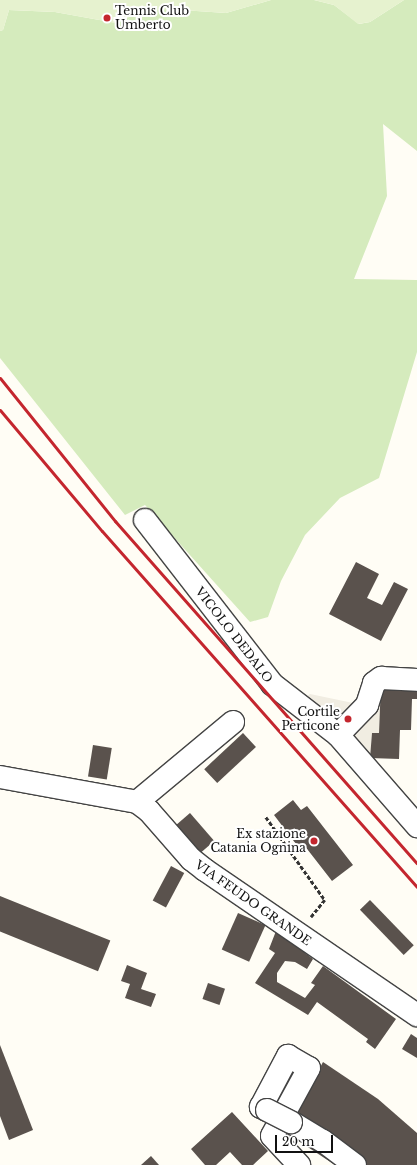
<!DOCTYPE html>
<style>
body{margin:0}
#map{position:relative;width:417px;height:1165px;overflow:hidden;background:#fffdf5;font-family:"Libre Baskerville",serif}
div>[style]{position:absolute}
.green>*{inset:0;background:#d5ebbd}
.pitch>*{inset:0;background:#e6f2cf}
.plaza>*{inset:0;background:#f1ede2}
.building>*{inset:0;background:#5a524d;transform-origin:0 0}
.path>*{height:2.5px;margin-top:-1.25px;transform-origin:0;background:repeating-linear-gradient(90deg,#333 0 4px,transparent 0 6px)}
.roads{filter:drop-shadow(1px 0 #444) drop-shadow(-1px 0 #444) drop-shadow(0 1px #444) drop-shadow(0 -1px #444)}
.minor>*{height:22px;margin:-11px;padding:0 11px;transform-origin:11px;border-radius:11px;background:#fff}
.rail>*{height:3px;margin:-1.5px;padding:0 1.5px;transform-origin:1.5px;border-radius:1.5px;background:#c4262e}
.bridges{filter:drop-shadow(1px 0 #444) drop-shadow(-1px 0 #444) drop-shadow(0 1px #444) drop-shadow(0 -1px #444)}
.minor-bridge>*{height:22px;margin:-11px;padding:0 11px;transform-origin:11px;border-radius:11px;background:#fff}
.dots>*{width:11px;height:11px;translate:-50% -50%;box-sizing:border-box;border:2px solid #fff;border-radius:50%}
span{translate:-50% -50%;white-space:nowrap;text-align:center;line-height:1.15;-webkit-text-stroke:4px #fff;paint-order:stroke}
.poi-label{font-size:12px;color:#111}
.left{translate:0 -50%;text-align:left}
.right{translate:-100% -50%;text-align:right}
.street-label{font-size:12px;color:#111}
.scale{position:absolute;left:275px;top:1135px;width:58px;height:18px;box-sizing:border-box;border:2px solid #111;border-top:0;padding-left:5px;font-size:12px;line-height:14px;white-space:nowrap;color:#111;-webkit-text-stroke:3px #fff;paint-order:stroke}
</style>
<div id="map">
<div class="green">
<i style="clip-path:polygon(271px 0,314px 0,334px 5px,359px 24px,370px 22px,404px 0,417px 0,417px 151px,383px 124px,387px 196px,354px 279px,417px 280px,417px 352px,379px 478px,340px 498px,305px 535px,281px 581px,268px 617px,250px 622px,145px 505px,125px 515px,0 358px,0 31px,3px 30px,9px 10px,55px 12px,116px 23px,140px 12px,167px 9px,226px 13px)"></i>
</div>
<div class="pitch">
<i style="clip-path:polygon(0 0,271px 0,226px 13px,167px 9px,140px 12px,116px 23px,55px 12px,9px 10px,3px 30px,0 31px)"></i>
<i style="clip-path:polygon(314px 0,404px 0,370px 22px,358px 24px,334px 5px)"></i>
</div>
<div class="plaza">
<i style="clip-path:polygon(381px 682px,379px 733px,372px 733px,370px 758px,298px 703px,310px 694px,358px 704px)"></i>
</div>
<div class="building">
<i style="clip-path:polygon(356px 562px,379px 574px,367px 598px,382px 605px,394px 582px,408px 589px,381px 641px,329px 614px)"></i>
<i style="clip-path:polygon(381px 682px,417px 683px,417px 699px,412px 699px,411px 730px,400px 730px,399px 759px,370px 758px,372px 733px,379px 733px)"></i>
<i style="left:243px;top:733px;width:19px;height:53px;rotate:47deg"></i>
<i style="left:93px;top:745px;width:19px;height:32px;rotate:9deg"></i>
<i style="clip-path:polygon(293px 800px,301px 810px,307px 806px,353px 865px,332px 881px,304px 845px,299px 848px,274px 815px)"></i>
<i style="left:190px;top:813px;width:37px;height:18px;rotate:49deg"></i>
<i style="left:171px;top:866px;width:15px;height:39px;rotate:28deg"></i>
<i style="left:0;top:896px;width:119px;height:33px;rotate:22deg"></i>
<i style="left:370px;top:900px;width:63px;height:14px;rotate:46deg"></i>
<i style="left:238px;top:913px;width:30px;height:40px;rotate:24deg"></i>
<i style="clip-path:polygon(276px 931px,313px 959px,307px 969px,295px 962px,285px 961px,277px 973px,277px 982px,305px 998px,315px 985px,311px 983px,323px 966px,396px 1019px,375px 1049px,366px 1042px,368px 1039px,317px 1002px,308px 1015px,255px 983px,275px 953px,269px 949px)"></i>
<i style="clip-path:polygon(127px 965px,147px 973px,141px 989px,156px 994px,151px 1007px,125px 998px,130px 984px,121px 981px)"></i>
<i style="left:208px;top:983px;width:18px;height:17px;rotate:19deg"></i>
<i style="clip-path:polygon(411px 1034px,417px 1038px,417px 1058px,402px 1049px)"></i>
<i style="clip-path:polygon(0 1045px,33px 1130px,9px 1140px,0 1116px)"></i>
<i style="clip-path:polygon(323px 1062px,378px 1099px,417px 1133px,417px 1165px,335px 1165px,285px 1132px)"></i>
<i style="clip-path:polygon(232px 1112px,268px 1151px,253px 1165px,242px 1165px,230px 1152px,216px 1165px,205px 1165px,191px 1149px)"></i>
<i style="clip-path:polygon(151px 1156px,159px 1165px,141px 1165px)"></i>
</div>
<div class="path">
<i style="left:266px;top:817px;width:102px;rotate:54.6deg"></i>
<i style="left:325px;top:900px;width:22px;rotate:129deg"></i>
</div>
<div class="roads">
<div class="minor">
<i style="left:145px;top:520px;width:207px;rotate:52.2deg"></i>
<i style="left:272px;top:684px;width:83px;rotate:37.7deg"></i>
<i style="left:338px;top:735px;width:121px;rotate:49deg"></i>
<i style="left:338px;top:735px;width:42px;rotate:-46deg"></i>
<i style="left:367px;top:705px;width:23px;rotate:-72deg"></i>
<i style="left:374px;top:683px;width:9px;rotate:-36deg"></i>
<i style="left:381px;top:678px;width:36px;rotate:3deg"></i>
<i style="left:0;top:777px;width:139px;rotate:10.3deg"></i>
<i style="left:137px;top:802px;width:15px;rotate:37deg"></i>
<i style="left:149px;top:811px;width:64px;rotate:48.8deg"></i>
<i style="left:191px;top:859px;width:18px;rotate:38deg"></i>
<i style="left:205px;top:870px;width:257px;rotate:34.4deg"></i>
<i style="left:137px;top:802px;width:125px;rotate:-39.8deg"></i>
<i style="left:267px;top:1110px;width:7px;rotate:-153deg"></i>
<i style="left:261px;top:1107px;width:58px;rotate:-62.1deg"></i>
<i style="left:288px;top:1056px;width:24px;rotate:30deg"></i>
<i style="left:309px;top:1068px;width:77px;rotate:118.6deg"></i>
<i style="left:272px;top:1136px;width:40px;rotate:47deg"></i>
<i style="left:291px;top:1122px;width:37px;rotate:31deg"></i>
<i style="left:323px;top:1141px;width:40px;rotate:37deg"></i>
</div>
</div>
<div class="rail">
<i style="left:0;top:378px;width:184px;rotate:51.2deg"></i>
<i style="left:115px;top:521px;width:456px;rotate:48.6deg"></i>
<i style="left:0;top:410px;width:158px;rotate:49.9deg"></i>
<i style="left:102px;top:531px;width:475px;rotate:48.5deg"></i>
</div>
<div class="bridges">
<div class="minor-bridge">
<i style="left:267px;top:1110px;width:27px;rotate:27deg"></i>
</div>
</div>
<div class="dots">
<i style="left:107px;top:18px;background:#c4262e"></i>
<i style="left:348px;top:719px;background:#c4262e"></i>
<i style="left:314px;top:841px;background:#c4262e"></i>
</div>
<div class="poi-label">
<span class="left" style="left:115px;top:18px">Tennis Club<br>Umberto</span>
<span class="right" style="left:340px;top:719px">Cortile<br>Perticone</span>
<span class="right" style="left:306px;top:841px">Ex stazione<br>Catania Ognina</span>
</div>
<div class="street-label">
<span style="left:234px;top:635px;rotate:52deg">VICOLO DEDALO</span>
<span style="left:253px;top:903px;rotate:35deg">VIA FEUDO GRANDE</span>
</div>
<div class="scale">20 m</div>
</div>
